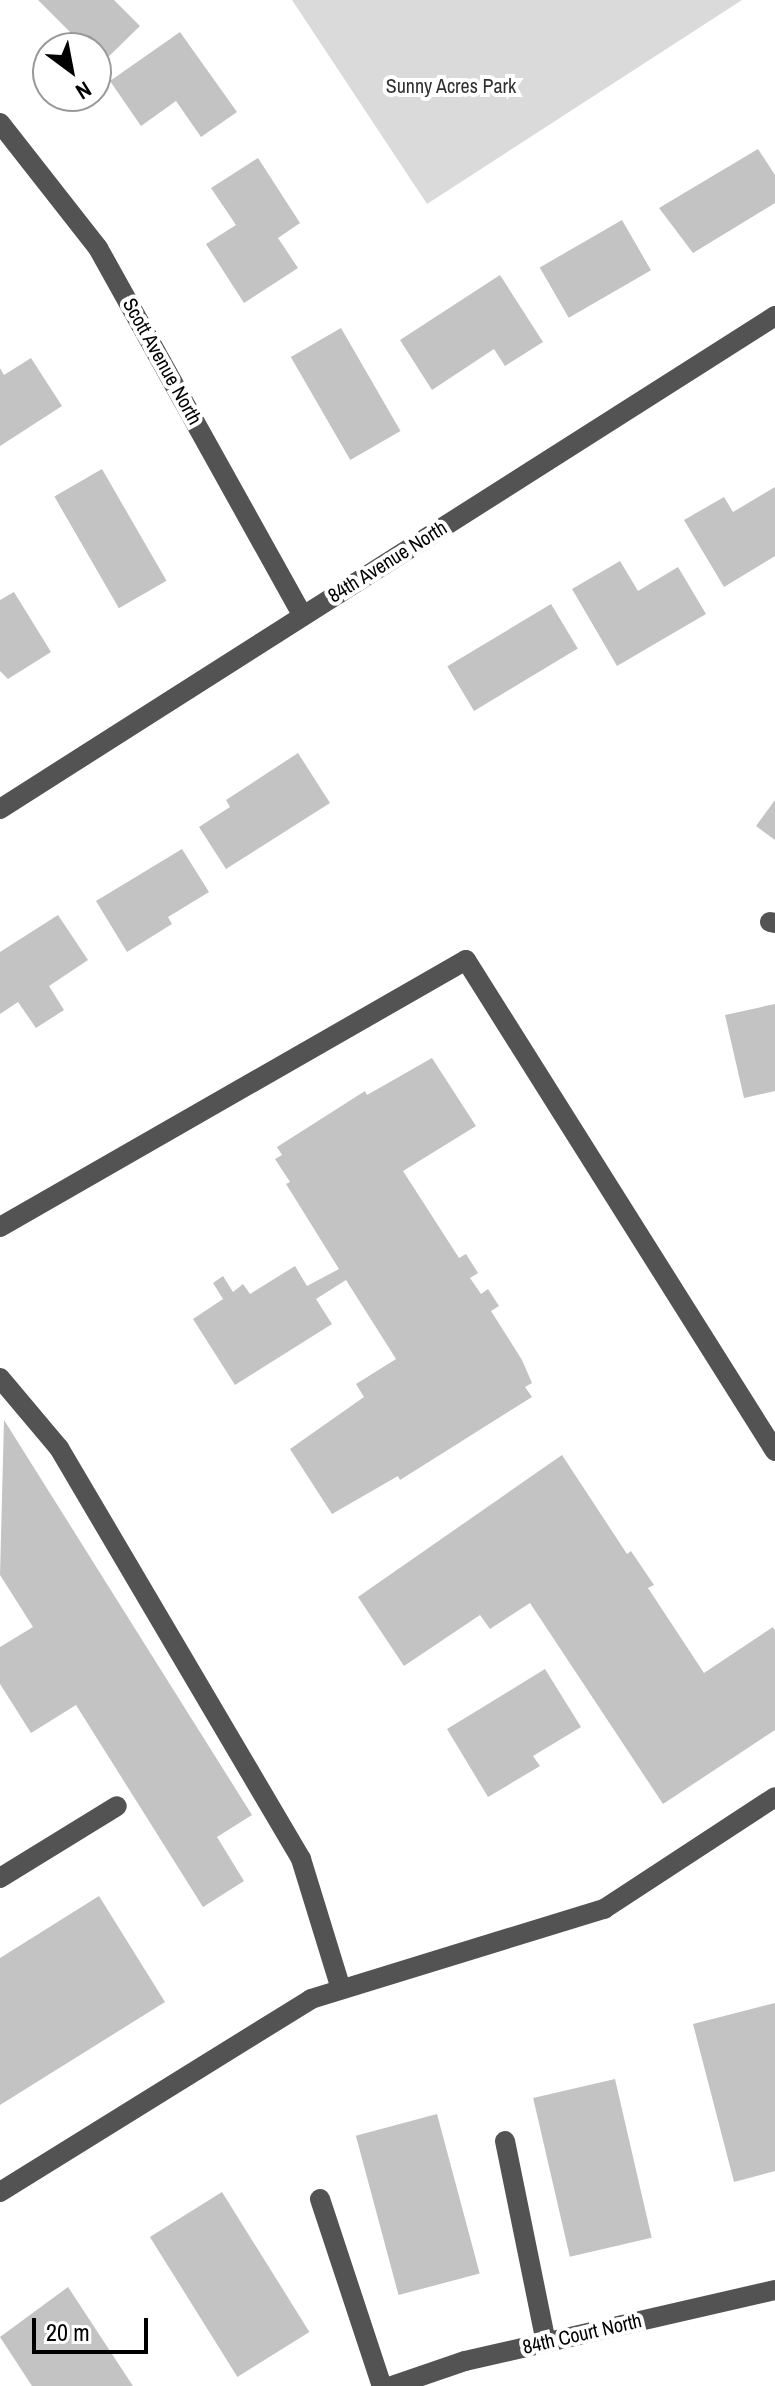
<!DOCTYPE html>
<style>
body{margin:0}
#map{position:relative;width:775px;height:2386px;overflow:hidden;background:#fff;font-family:"Archivo Narrow",sans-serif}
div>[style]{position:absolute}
.green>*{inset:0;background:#dadada}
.building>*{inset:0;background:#c3c3c3;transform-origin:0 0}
.minor>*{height:20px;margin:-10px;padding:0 10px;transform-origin:10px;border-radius:10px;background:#535353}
span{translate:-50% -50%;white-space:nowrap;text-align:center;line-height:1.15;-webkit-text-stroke:8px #fff;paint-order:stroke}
.park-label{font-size:20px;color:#313131}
.street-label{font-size:20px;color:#000}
.north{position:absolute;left:32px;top:32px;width:80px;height:80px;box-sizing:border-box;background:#fff;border:2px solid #999;border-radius:50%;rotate:148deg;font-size:22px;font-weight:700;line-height:32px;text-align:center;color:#000}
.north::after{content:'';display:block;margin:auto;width:28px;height:36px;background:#000;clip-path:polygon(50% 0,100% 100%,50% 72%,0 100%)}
.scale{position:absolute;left:32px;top:2318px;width:116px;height:36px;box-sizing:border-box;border:4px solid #000;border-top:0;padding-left:10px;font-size:24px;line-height:28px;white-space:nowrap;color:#000;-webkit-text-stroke:6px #fff;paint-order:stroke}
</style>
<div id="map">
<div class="green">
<i style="clip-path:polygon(292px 0,742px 0,427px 204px)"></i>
</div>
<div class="building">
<i style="clip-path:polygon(38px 0,114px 0,140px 26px,101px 64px,96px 48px,86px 48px)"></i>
<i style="clip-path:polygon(180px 32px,237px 112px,201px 137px,176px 101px,141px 126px,110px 81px)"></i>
<i style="clip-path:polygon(758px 149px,775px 175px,775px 203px,693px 253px,659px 208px)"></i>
<i style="clip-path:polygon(258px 158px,300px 223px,278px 238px,298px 268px,244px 303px,206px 244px,236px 225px,211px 188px)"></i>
<i style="left:622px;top:220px;width:58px;height:95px;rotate:60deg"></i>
<i style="clip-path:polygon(500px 275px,543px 342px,505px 366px,494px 349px,432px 390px,400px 340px)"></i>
<i style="left:341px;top:328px;width:119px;height:58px;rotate:60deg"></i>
<i style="clip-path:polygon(31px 358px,62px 406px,0 446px,0 368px,4px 375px)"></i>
<i style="left:102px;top:469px;width:129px;height:55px;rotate:60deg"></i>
<i style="clip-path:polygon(775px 487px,775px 556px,724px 587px,684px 520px,724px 497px,733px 512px)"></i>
<i style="clip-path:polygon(620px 561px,638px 591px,678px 567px,706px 614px,617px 666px,572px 589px)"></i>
<i style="clip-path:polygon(14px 592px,51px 652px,8px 679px,0 671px,0 600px)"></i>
<i style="left:551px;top:604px;width:52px;height:121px;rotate:59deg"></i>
<i style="clip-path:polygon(298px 753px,330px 803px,226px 869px,199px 827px,230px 807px,226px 800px)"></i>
<i style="clip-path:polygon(775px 800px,775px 840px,756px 826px)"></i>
<i style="clip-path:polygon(182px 849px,209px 892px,168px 917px,172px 924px,127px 952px,96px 901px)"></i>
<i style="clip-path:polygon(58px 915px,88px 960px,49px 986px,64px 1010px,36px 1028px,18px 1002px,0 1014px,0 952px)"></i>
<i style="clip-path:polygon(775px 1004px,775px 1091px,744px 1098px,725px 1015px)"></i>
<i style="clip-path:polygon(432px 1058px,476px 1126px,403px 1171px,459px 1258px,466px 1254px,478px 1273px,470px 1278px,481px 1294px,488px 1289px,499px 1306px,491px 1311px,522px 1360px,532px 1383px,525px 1387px,532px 1397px,400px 1480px,398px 1476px,332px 1514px,290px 1449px,364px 1397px,356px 1384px,396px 1359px,346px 1280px,316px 1299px,332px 1324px,235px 1385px,193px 1319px,223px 1299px,213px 1283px,223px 1276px,233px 1292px,243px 1284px,250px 1294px,295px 1266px,307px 1286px,339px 1269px,286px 1184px,290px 1182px,275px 1159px,282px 1155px,277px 1147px,365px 1091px,367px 1095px)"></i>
<i style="clip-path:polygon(4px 1420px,252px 1815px,217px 1837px,244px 1881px,203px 1907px,76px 1705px,31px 1733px,0 1684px,0 1647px,33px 1627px,0 1575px)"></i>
<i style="clip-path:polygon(562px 1455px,627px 1554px,631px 1551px,654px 1585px,648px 1588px,704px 1673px,773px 1627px,775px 1631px,775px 1730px,663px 1804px,530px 1603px,490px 1629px,480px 1615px,404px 1666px,358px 1597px)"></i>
<i style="clip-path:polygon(545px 1669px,581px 1727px,533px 1756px,540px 1766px,488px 1797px,447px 1729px)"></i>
<i style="clip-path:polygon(99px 1896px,165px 2002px,0 2105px,0 1958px)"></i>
<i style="clip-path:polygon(775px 2003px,775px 2171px,734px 2182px,693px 2024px)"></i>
<i style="left:615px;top:2079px;width:163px;height:84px;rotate:77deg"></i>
<i style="left:437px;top:2114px;width:165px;height:84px;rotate:75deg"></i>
<i style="left:222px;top:2192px;width:165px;height:85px;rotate:58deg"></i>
<i style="clip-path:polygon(68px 2287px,133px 2386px,32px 2386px,0 2337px)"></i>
</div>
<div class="minor">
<i style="left:0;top:123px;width:159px;rotate:51.9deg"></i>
<i style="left:98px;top:248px;width:419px;rotate:60.9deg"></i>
<i style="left:0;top:809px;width:919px;rotate:-32.46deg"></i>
<i style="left:770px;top:922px;width:5px;rotate:11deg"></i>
<i style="left:0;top:1227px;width:537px;rotate:-29.81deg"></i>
<i style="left:466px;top:960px;width:580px;rotate:57.82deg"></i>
<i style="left:0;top:1378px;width:92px;rotate:49.9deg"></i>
<i style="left:59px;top:1448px;width:477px;rotate:59.5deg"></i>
<i style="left:301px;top:1859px;width:136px;rotate:72.9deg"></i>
<i style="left:0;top:1878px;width:137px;rotate:-31.6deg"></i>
<i style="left:505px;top:2141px;width:205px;rotate:78.5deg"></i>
<i style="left:0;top:2192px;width:366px;rotate:-31.8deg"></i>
<i style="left:311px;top:1999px;width:307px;rotate:-17.1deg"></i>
<i style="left:604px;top:1909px;width:204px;rotate:-33.2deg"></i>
<i style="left:320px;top:2199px;width:197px;rotate:71.7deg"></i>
<i style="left:392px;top:2386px;width:77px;rotate:-18.9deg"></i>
<i style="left:465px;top:2361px;width:318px;rotate:-12.9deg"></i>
</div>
<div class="park-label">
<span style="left:451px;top:85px">Sunny Acres Park</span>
</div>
<div class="street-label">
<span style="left:163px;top:361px;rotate:61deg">Scott Avenue North</span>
<span style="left:387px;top:561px;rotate:-32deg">84th Avenue North</span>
<span style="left:582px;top:2333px;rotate:-13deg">84th Court North</span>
</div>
<div class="north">N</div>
<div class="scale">20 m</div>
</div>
